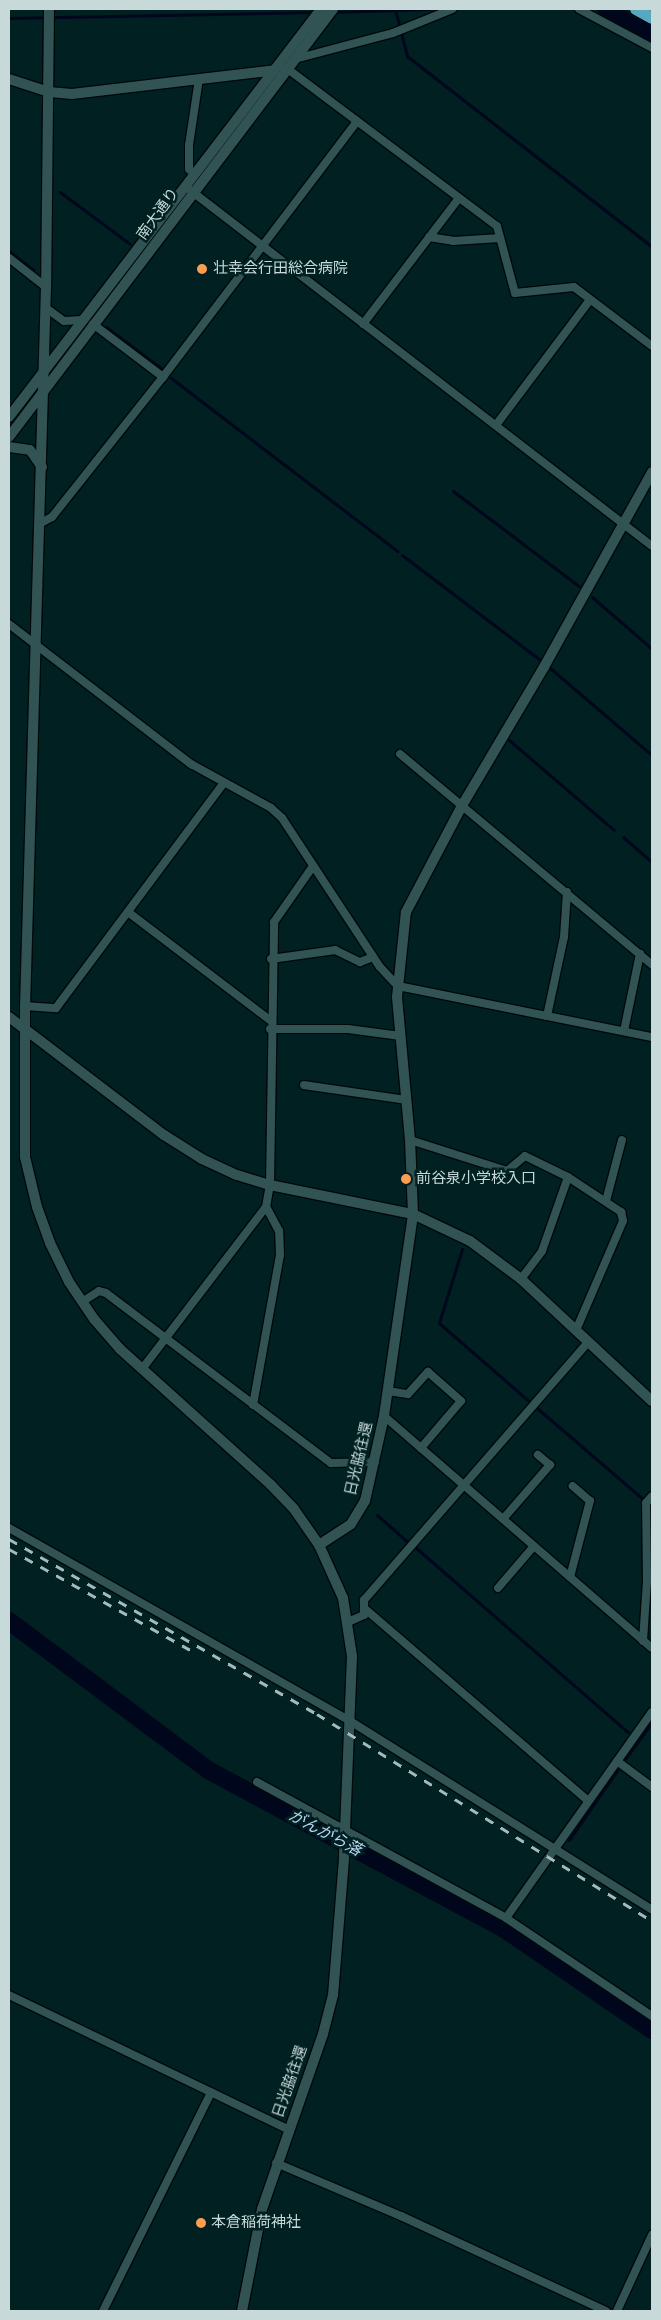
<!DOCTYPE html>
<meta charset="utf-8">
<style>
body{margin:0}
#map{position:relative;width:661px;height:2320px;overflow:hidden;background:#002021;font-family:Cabin,"Noto Sans JP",sans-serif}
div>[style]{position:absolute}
.stream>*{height:3px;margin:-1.5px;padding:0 1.5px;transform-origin:1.5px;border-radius:1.5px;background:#00061c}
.river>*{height:18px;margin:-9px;padding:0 9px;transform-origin:9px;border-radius:9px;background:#00061c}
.roads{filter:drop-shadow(1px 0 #000909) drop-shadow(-1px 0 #000909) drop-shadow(0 1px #000909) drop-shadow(0 -1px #000909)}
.minor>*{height:8px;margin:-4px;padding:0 4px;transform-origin:4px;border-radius:4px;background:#315353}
.tertiary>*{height:10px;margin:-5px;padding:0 5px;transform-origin:5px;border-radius:5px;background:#315353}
.trunk>*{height:12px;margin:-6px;padding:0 6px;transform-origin:6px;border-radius:6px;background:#58a7c0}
.rail>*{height:3px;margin-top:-1.5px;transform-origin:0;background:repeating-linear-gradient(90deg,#a5baba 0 9px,transparent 0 18px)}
.dots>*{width:14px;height:14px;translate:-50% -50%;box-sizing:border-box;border:2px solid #002021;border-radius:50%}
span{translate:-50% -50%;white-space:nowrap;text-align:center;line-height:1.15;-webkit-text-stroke:5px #002021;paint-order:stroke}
.street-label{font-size:15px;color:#c7dad9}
.poi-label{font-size:15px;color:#c7dad9}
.left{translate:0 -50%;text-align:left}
.water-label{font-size:16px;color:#bad4f2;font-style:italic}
.frame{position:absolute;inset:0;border:10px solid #c7dad9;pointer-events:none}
</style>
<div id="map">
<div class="stream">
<i style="left:395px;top:9px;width:49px;rotate:75.7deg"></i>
<i style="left:407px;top:56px;width:311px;rotate:37.9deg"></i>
<i style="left:334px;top:12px;width:98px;rotate:-1.8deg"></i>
<i style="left:9px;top:18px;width:307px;rotate:-1.1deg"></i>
<i style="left:60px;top:192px;width:87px;rotate:36.6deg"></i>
<i style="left:9px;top:251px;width:31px;rotate:38deg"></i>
<i style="left:106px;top:327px;width:70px;rotate:36.9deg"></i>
<i style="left:171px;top:378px;width:285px;rotate:37.4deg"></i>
<i style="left:453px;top:491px;width:159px;rotate:37.1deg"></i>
<i style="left:651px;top:492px;width:1px;rotate:45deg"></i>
<i style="left:402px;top:555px;width:172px;rotate:37.2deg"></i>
<i style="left:592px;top:597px;width:79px;rotate:40.9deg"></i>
<i style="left:550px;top:668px;width:134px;rotate:40.5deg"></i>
<i style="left:509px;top:740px;width:138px;rotate:40.6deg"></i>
<i style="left:623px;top:837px;width:38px;rotate:41deg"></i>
<i style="left:462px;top:1249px;width:77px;rotate:107.3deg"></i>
<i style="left:439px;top:1323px;width:121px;rotate:41deg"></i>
<i style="left:537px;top:1408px;width:141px;rotate:40.7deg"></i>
<i style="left:377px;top:1515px;width:43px;rotate:41.2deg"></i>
<i style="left:415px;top:1547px;width:282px;rotate:41deg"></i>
<i style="left:625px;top:1759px;width:46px;rotate:-53.9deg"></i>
<i style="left:569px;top:1840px;width:86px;rotate:-55.4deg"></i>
</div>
<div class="river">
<i style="left:606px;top:9px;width:53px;rotate:30.4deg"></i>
<i style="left:9px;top:1621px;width:249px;rotate:36.8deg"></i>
<i style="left:208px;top:1770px;width:335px;rotate:28.2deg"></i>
<i style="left:503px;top:1928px;width:181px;rotate:34.4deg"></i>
</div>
<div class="roads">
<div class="minor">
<i style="left:579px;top:9px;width:83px;rotate:28.1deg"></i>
<i style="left:295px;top:59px;width:101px;rotate:-14.9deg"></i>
<i style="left:393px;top:33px;width:64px;rotate:-22.1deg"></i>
<i style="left:284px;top:70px;width:5px"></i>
<i style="left:289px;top:70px;width:260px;rotate:36.9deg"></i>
<i style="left:497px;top:226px;width:69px;rotate:75deg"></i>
<i style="left:515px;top:293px;width:59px;rotate:-5.8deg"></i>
<i style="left:574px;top:287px;width:98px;rotate:37.1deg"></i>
<i style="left:194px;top:174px;width:7px;rotate:-135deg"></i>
<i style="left:189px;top:169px;width:24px;rotate:-90deg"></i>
<i style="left:189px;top:145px;width:67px;rotate:-81.4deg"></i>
<i style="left:190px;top:190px;width:583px;rotate:37.62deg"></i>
<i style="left:429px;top:237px;width:24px;rotate:9deg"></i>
<i style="left:453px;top:241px;width:47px;rotate:-3.7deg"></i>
<i style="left:9px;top:258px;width:47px;rotate:38.1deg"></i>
<i style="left:46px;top:308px;width:22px;rotate:36deg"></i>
<i style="left:64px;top:321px;width:18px;rotate:-3deg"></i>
<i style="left:93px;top:324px;width:88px;rotate:37.1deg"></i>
<i style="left:363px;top:324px;width:158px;rotate:-52.7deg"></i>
<i style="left:496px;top:425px;width:156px;rotate:-53.1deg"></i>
<i style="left:41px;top:523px;width:13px;rotate:-29deg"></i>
<i style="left:52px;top:517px;width:179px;rotate:-51.6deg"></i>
<i style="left:163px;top:377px;width:321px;rotate:-52.8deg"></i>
<i style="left:9px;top:624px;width:230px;rotate:37.6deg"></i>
<i style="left:191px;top:764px;width:91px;rotate:28.8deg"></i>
<i style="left:271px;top:808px;width:15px;rotate:42deg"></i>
<i style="left:282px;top:818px;width:178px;rotate:56.7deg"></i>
<i style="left:380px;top:967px;width:26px;rotate:47deg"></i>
<i style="left:398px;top:986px;width:259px;rotate:11.4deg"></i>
<i style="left:400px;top:754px;width:329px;rotate:39.9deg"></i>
<i style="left:128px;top:912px;width:178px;rotate:37.3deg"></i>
<i style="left:271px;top:959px;width:65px;rotate:-8deg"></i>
<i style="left:335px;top:950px;width:28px;rotate:26deg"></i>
<i style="left:360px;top:962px;width:14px;rotate:-21deg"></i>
<i style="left:25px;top:1006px;width:31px;rotate:4deg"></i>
<i style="left:56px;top:1008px;width:279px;rotate:-53.3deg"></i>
<i style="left:547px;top:1016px;width:81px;rotate:-77.9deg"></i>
<i style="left:564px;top:937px;width:45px;rotate:-86.2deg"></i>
<i style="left:270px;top:1029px;width:78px"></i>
<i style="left:348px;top:1029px;width:53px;rotate:7.5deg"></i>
<i style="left:624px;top:1031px;width:79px;rotate:-78.3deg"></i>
<i style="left:304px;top:1085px;width:104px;rotate:8.3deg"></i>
<i style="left:410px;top:1140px;width:102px;rotate:17.7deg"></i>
<i style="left:507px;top:1171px;width:23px;rotate:-40deg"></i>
<i style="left:525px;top:1156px;width:48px;rotate:26deg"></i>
<i style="left:568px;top:1177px;width:64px;rotate:33.4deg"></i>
<i style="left:621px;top:1212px;width:9px;rotate:77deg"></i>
<i style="left:623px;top:1221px;width:119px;rotate:113.3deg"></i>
<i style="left:606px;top:1201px;width:63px;rotate:-75.3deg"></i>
<i style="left:521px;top:1279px;width:35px;rotate:-53deg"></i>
<i style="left:542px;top:1251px;width:78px;rotate:-70.6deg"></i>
<i style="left:82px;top:1302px;width:20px;rotate:-33deg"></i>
<i style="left:99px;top:1291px;width:7px;rotate:16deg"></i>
<i style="left:106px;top:1293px;width:282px;rotate:37.1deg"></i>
<i style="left:331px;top:1463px;width:44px;rotate:-1.3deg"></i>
<i style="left:142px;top:1369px;width:204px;rotate:-52.6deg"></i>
<i style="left:266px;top:1207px;width:22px;rotate:-80deg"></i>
<i style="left:270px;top:1185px;width:263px;rotate:-89.1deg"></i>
<i style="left:274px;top:922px;width:68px;rotate:-55.1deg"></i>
<i style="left:388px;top:1391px;width:20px;rotate:9deg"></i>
<i style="left:408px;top:1394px;width:30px;rotate:-48deg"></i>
<i style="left:428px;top:1372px;width:44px;rotate:41.3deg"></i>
<i style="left:461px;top:1401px;width:62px;rotate:130.4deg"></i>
<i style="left:253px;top:1405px;width:152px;rotate:-79.8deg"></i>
<i style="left:280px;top:1255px;width:24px;rotate:-92deg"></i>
<i style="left:279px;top:1231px;width:27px;rotate:-118deg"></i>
<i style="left:384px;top:1416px;width:354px;rotate:40.9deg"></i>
<i style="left:503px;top:1519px;width:72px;rotate:-49deg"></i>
<i style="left:550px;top:1465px;width:16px;rotate:-140deg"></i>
<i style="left:9px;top:1528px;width:392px;rotate:29.5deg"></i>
<i style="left:350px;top:1721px;width:356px;rotate:32deg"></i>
<i style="left:570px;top:1577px;width:79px;rotate:-75.3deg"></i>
<i style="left:590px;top:1501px;width:23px;rotate:-139deg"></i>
<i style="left:498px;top:1588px;width:55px;rotate:-49.4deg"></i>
<i style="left:364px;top:1608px;width:294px;rotate:40.7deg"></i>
<i style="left:348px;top:1622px;width:17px;rotate:-24deg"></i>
<i style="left:364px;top:1615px;width:15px;rotate:-90deg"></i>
<i style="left:364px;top:1600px;width:342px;rotate:-49deg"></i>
<i style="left:643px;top:1641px;width:61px;rotate:-86.2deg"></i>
<i style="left:647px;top:1580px;width:77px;rotate:-90.7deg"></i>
<i style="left:646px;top:1503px;width:9px;rotate:-49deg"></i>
<i style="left:617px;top:1761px;width:44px;rotate:36.6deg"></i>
<i style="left:257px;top:1782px;width:284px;rotate:28.6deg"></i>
<i style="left:506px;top:1918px;width:176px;rotate:33.9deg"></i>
<i style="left:506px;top:1918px;width:252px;rotate:-54.7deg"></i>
<i style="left:9px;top:1995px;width:311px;rotate:25.7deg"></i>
<i style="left:276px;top:2163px;width:136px;rotate:23deg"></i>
<i style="left:401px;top:2216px;width:226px;rotate:24.9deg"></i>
<i style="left:103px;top:2311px;width:244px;rotate:-63.7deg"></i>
<i style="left:617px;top:2311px;width:84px;rotate:-65.3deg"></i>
</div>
<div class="tertiary">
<i style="left:49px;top:9px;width:278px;rotate:90.6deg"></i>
<i style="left:46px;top:287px;width:719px;rotate:91.67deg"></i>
<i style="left:25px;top:1006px;width:151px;rotate:90deg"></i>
<i style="left:25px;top:1157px;width:51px;rotate:76.5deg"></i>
<i style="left:37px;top:1207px;width:38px;rotate:70deg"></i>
<i style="left:50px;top:1243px;width:43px;rotate:64deg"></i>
<i style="left:69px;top:1282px;width:45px;rotate:56deg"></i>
<i style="left:94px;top:1319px;width:40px;rotate:49deg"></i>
<i style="left:120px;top:1349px;width:203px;rotate:42deg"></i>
<i style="left:271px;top:1485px;width:33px;rotate:46deg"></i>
<i style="left:294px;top:1509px;width:44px;rotate:55.2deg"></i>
<i style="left:319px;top:1545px;width:58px;rotate:65.6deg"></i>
<i style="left:343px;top:1598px;width:59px;rotate:81.2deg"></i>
<i style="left:352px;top:1656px;width:203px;rotate:92.3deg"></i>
<i style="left:344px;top:1859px;width:136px;rotate:94.6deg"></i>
<i style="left:333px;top:1995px;width:40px;rotate:104.4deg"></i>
<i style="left:323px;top:2034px;width:185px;rotate:109.2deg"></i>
<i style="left:262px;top:2209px;width:104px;rotate:101.1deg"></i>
<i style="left:9px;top:79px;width:42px;rotate:18deg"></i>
<i style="left:49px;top:92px;width:23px;rotate:5deg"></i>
<i style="left:72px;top:94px;width:204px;rotate:-6.7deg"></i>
<i style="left:9px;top:417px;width:514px;rotate:-52.59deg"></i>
<i style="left:9px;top:437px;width:537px;rotate:-52.87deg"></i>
<i style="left:9px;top:447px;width:21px;rotate:8deg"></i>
<i style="left:30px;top:450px;width:21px;rotate:55deg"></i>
<i style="left:9px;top:1017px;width:195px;rotate:37.3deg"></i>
<i style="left:164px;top:1135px;width:45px;rotate:32.3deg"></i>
<i style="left:202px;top:1159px;width:38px;rotate:25deg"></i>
<i style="left:237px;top:1175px;width:34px;rotate:17deg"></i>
<i style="left:270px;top:1185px;width:146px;rotate:11.5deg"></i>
<i style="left:413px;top:1214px;width:63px;rotate:25.3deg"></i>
<i style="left:470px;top:1241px;width:64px;rotate:36.7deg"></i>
<i style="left:521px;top:1279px;width:179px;rotate:43deg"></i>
<i style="left:319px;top:1545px;width:38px;rotate:-33deg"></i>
<i style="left:351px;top:1524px;width:27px;rotate:-59deg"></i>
<i style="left:365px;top:1501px;width:87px;rotate:-77.4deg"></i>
<i style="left:384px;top:1416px;width:204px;rotate:-81.8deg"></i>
<i style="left:413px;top:1214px;width:74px;rotate:-92.3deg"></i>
<i style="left:410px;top:1140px;width:144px;rotate:-95.2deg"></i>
<i style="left:397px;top:997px;width:85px;rotate:-84deg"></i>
<i style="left:406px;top:912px;width:122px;rotate:-62.2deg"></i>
<i style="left:463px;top:804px;width:159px;rotate:-59.4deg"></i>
<i style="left:544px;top:667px;width:223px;rotate:-61deg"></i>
</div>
<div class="trunk">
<i style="left:636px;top:9px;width:18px;rotate:29deg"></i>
</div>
</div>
<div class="rail">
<i style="left:9px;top:1539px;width:354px;rotate:29.6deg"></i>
<i style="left:317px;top:1714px;width:394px;rotate:31.7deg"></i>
<i style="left:9px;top:1549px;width:212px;rotate:29.1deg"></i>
</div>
<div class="dots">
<i style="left:202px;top:269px;background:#fb9e52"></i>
<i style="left:406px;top:1179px;background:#fb9e52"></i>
<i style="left:201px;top:2223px;background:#fb9e52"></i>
</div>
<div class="street-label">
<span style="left:158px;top:214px;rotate:-54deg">南大通り</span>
<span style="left:359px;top:1459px;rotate:-77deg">日光脇往還</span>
<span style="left:290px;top:2082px;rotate:-71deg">日光脇往還</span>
</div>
<div class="poi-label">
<span class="left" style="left:213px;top:269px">壮幸会行田総合病院</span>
<span class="left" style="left:416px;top:1179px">前谷泉小学校入口</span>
<span class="left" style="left:211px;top:2223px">本倉稲荷神社</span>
</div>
<div class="water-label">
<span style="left:325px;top:1833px;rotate:28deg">がんがら落</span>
</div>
<div class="frame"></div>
</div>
